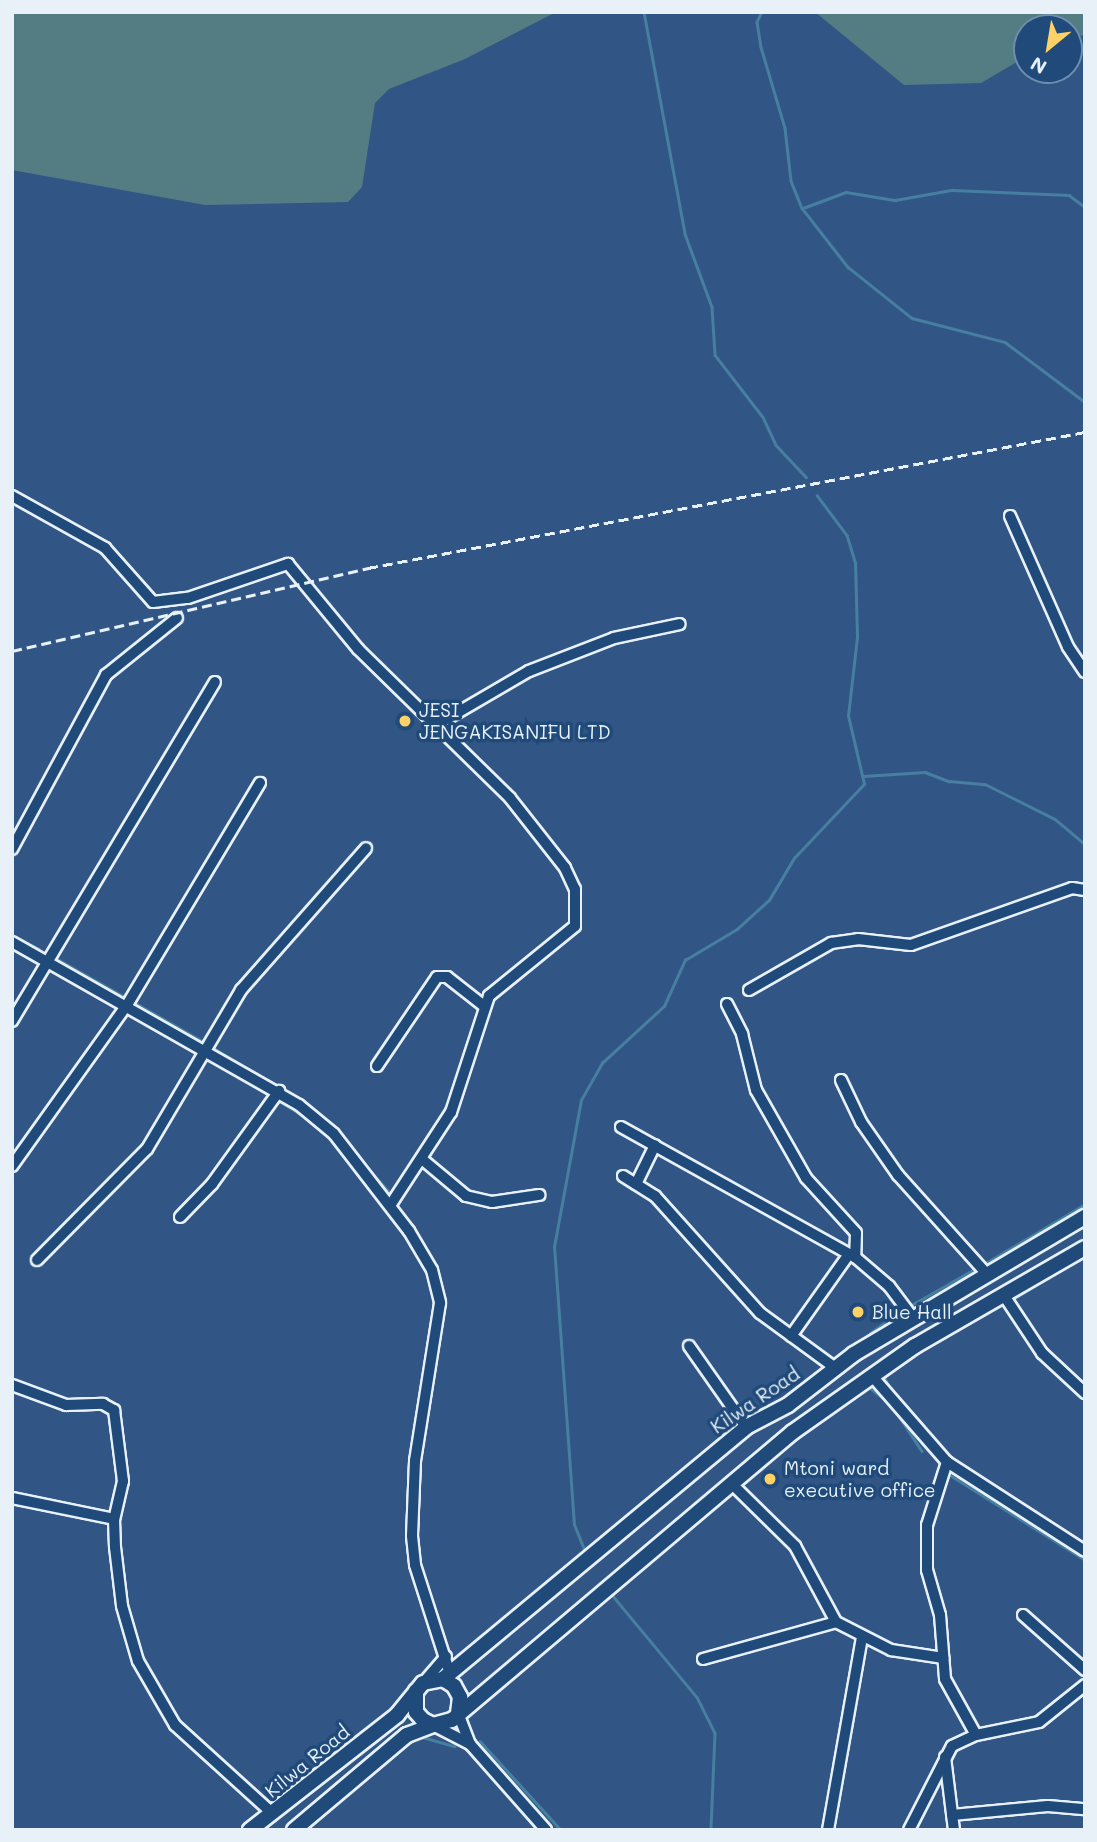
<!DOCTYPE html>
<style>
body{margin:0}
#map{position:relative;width:1097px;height:1842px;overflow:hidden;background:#315686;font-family:Mali,sans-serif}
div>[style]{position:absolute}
.green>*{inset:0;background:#547c83}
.stream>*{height:2.5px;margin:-1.25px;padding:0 1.25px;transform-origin:1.25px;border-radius:1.25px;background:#467fa0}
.roads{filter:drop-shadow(2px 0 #e8f1f8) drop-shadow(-2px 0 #e8f1f8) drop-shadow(0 2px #e8f1f8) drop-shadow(0 -2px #e8f1f8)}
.minor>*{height:10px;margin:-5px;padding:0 5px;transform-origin:5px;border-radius:5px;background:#1f4a7a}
.highway>*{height:14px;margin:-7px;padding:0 7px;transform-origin:7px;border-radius:7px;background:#1f4a7a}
.rail>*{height:2.5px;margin-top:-1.25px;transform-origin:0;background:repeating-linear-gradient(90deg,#e8f1f8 0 10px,transparent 0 15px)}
.dots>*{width:19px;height:19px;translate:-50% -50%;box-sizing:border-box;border:4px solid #1f4a7a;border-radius:50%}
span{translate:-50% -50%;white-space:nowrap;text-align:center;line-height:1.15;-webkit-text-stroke:7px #1f4a7a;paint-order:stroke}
.poi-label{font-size:19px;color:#e8f1f8}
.left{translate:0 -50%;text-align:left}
.street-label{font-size:19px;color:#e8f1f8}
.frame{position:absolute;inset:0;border:14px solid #e8f1f8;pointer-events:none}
.north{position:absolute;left:1013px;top:14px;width:70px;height:70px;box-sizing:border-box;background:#1f4a7a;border:2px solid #6f8dac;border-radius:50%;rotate:210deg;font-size:19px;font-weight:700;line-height:28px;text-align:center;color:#e8f1f8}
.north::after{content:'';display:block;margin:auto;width:24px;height:32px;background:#ffd166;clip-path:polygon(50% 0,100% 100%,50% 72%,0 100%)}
</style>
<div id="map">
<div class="green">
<i style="clip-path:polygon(12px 12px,556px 12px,465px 59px,389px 89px,375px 103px,362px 187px,348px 202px,205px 205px,12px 170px)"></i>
<i style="clip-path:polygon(815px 12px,1085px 12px,1085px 35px,1069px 38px,1069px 28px,1027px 28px,1027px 56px,981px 83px,904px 85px)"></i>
</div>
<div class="stream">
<i style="left:644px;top:12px;width:226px;rotate:79.5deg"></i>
<i style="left:685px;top:234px;width:78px;rotate:69.7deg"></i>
<i style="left:712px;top:307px;width:48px;rotate:86.4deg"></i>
<i style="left:715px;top:355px;width:78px;rotate:52.3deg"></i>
<i style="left:763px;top:417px;width:31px;rotate:65deg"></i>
<i style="left:776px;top:445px;width:44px;rotate:46.8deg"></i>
<i style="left:762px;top:12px;width:11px;rotate:117deg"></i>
<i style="left:757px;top:22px;width:25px;rotate:81deg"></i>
<i style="left:761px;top:47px;width:84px;rotate:73.5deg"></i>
<i style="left:785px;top:128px;width:53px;rotate:83.5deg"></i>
<i style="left:791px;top:181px;width:29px;rotate:68deg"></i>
<i style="left:802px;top:208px;width:75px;rotate:52.1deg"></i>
<i style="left:848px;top:267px;width:82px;rotate:38.6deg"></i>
<i style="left:912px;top:318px;width:96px;rotate:14.5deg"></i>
<i style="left:1005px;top:342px;width:100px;rotate:36.9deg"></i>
<i style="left:803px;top:208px;width:46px;rotate:-20.4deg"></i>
<i style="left:846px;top:192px;width:50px;rotate:9.3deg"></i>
<i style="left:895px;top:200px;width:58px;rotate:-10deg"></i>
<i style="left:952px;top:190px;width:117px;rotate:2.4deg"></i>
<i style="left:1069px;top:195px;width:20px;rotate:37deg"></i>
<i style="left:863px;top:776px;width:62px;rotate:-3.7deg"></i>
<i style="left:925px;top:772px;width:26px;rotate:21deg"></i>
<i style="left:949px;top:781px;width:36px;rotate:5deg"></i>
<i style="left:985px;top:784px;width:78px;rotate:26.6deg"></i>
<i style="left:1055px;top:819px;width:39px;rotate:40deg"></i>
<i style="left:12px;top:935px;width:30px;rotate:27deg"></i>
<i style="left:12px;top:949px;width:30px;rotate:28deg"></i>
<i style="left:54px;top:957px;width:79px;rotate:29.5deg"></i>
<i style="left:50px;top:970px;width:73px;rotate:28.7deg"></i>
<i style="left:132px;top:1001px;width:81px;rotate:29.7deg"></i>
<i style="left:124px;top:1012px;width:54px;rotate:29deg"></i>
<i style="left:212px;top:1047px;width:108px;rotate:30.6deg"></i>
<i style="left:305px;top:1102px;width:60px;rotate:44.3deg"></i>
<i style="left:237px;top:1075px;width:39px;rotate:32deg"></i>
<i style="left:276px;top:1099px;width:42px;rotate:31.4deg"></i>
<i style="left:356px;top:1155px;width:57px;rotate:47.9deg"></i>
<i style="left:984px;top:1264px;width:117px;rotate:-30.7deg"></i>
<i style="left:1010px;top:1301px;width:49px;rotate:-31.8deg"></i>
<i style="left:908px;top:1307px;width:81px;rotate:-29.7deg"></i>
<i style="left:973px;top:1321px;width:35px;rotate:-29deg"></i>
<i style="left:870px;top:1333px;width:39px;rotate:-35deg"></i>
<i style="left:883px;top:1374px;width:20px;rotate:63deg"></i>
<i style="left:869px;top:1387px;width:28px;rotate:38deg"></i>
<i style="left:891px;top:1404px;width:56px;rotate:56.6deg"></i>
<i style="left:425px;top:1426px;width:24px;rotate:-81deg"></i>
<i style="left:947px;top:1473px;width:163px;rotate:32.2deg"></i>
<i style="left:1067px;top:1534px;width:21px;rotate:29deg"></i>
<i style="left:585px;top:1552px;width:29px;rotate:-112deg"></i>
<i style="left:574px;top:1525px;width:279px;rotate:-94.1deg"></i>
<i style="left:554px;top:1247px;width:149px;rotate:-79.6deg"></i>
<i style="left:581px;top:1100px;width:43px;rotate:-60.4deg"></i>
<i style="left:602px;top:1063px;width:84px;rotate:-42.6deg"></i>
<i style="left:664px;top:1006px;width:51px;rotate:-65.5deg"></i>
<i style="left:685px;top:960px;width:61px;rotate:-30.8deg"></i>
<i style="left:737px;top:929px;width:43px;rotate:-42.2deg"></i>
<i style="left:769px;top:900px;width:49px;rotate:-59.2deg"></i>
<i style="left:794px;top:858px;width:102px;rotate:-46.6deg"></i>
<i style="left:864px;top:784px;width:70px;rotate:-103.2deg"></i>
<i style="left:848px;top:716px;width:80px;rotate:-83.5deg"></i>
<i style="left:857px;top:637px;width:74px;rotate:-91.5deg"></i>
<i style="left:855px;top:563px;width:28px;rotate:-107deg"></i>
<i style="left:847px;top:536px;width:50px;rotate:-126.9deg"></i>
<i style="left:613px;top:1596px;width:131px;rotate:50.3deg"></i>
<i style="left:697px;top:1697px;width:40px;rotate:63.4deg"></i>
<i style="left:715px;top:1733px;width:97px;rotate:92.4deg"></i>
<i style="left:419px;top:1736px;width:37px;rotate:16deg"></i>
<i style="left:480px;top:1741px;width:120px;rotate:47.7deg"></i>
<i style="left:375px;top:1771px;width:25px;rotate:-40deg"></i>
</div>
<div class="roads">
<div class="minor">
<i style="left:12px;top:496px;width:107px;rotate:29.2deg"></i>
<i style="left:105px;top:548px;width:72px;rotate:48.4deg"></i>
<i style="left:153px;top:602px;width:35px;rotate:-7deg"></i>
<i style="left:188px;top:598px;width:106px;rotate:-18.8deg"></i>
<i style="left:288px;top:564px;width:110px;rotate:50.5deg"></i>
<i style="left:358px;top:649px;width:213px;rotate:44.4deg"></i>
<i style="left:510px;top:798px;width:89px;rotate:51.8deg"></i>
<i style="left:565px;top:868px;width:23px;rotate:65deg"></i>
<i style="left:575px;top:889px;width:37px;rotate:90deg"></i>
<i style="left:575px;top:926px;width:111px;rotate:140.9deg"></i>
<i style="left:489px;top:996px;width:122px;rotate:108.1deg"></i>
<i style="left:451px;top:1112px;width:110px;rotate:123.1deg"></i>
<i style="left:1010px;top:516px;width:143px;rotate:66.1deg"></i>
<i style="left:1068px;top:647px;width:30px;rotate:56deg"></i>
<i style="left:433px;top:727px;width:111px;rotate:-30.3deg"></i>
<i style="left:529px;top:671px;width:91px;rotate:-21.2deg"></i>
<i style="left:614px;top:638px;width:67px;rotate:-12deg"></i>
<i style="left:12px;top:849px;width:198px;rotate:-61.6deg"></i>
<i style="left:106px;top:675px;width:91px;rotate:-38.8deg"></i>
<i style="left:12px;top:942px;width:330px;rotate:29.6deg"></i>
<i style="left:299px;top:1105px;width:45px;rotate:39.6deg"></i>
<i style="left:334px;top:1134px;width:123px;rotate:52.3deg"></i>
<i style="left:409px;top:1231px;width:45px;rotate:59.5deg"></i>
<i style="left:432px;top:1270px;width:34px;rotate:76deg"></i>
<i style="left:440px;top:1303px;width:160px;rotate:99deg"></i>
<i style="left:415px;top:1461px;width:75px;rotate:92.3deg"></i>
<i style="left:412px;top:1536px;width:29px;rotate:84deg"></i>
<i style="left:415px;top:1565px;width:114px;rotate:72.2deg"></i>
<i style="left:749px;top:990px;width:95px;rotate:-29.8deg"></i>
<i style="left:831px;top:943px;width:27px;rotate:-8deg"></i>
<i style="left:858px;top:939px;width:53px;rotate:6.5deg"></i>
<i style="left:911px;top:945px;width:171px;rotate:-19.5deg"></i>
<i style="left:1072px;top:888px;width:13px;rotate:9deg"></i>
<i style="left:727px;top:1004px;width:34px;rotate:63deg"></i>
<i style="left:742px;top:1034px;width:58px;rotate:76deg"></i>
<i style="left:756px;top:1090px;width:101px;rotate:60.4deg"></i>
<i style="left:806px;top:1178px;width:74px;rotate:47.7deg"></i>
<i style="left:856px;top:1233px;width:24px;rotate:92deg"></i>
<i style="left:12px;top:1021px;width:395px;rotate:-59.1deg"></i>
<i style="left:377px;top:1066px;width:107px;rotate:-56deg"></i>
<i style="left:437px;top:977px;width:10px"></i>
<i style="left:447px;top:977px;width:47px;rotate:38.1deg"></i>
<i style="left:841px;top:1080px;width:47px;rotate:64.5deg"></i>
<i style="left:861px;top:1122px;width:65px;rotate:55.1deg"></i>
<i style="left:898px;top:1175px;width:132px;rotate:48.1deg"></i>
<i style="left:621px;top:1127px;width:268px;rotate:29.1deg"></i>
<i style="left:855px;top:1257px;width:45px;rotate:40.5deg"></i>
<i style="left:889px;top:1286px;width:40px;rotate:53deg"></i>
<i style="left:423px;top:1160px;width:56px;rotate:39.9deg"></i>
<i style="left:466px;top:1196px;width:27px;rotate:13deg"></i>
<i style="left:492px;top:1202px;width:48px;rotate:-8.5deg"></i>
<i style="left:12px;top:1166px;width:198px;rotate:-54.5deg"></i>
<i style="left:127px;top:1005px;width:259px;rotate:-59.1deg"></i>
<i style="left:623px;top:1176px;width:38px;rotate:32deg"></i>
<i style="left:655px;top:1196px;width:157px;rotate:48.1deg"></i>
<i style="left:760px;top:1313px;width:92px;rotate:36.1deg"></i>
<i style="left:636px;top:1184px;width:43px;rotate:-64deg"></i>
<i style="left:180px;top:1217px;width:46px;rotate:-45.9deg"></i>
<i style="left:212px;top:1184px;width:115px;rotate:-54.2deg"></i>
<i style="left:37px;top:1260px;width:156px;rotate:-45.3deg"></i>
<i style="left:147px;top:1149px;width:185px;rotate:-59.4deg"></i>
<i style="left:241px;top:990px;width:189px;rotate:-48.6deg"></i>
<i style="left:1003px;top:1294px;width:71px;rotate:56.5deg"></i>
<i style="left:1042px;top:1353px;width:59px;rotate:42.9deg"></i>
<i style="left:791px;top:1336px;width:100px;rotate:-54.7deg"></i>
<i style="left:689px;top:1346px;width:99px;rotate:54.9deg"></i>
<i style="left:872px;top:1376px;width:114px;rotate:48.9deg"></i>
<i style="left:947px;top:1462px;width:164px;rotate:32.8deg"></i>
<i style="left:12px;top:1385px;width:58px;rotate:20.3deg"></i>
<i style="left:66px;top:1405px;width:37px;rotate:-2deg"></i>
<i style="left:103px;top:1404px;width:13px;rotate:29deg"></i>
<i style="left:114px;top:1410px;width:72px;rotate:82.8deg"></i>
<i style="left:123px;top:1481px;width:39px;rotate:103deg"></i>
<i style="left:114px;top:1519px;width:28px;rotate:88deg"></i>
<i style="left:115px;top:1547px;width:59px;rotate:83.2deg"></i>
<i style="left:122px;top:1606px;width:57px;rotate:73.8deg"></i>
<i style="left:138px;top:1661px;width:74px;rotate:60deg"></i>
<i style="left:175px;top:1725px;width:131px;rotate:42.2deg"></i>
<i style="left:947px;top:1462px;width:66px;rotate:107.6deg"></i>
<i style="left:927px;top:1525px;width:45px;rotate:90deg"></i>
<i style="left:927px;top:1570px;width:47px;rotate:73.9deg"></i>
<i style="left:940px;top:1615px;width:64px;rotate:85.5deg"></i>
<i style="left:945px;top:1679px;width:64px;rotate:61deg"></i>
<i style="left:734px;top:1486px;width:86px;rotate:44.5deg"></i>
<i style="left:795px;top:1546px;width:86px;rotate:61.7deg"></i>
<i style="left:836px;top:1622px;width:62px;rotate:27deg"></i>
<i style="left:891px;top:1650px;width:53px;rotate:8.7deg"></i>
<i style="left:12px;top:1498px;width:104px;rotate:11.6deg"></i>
<i style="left:1023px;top:1615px;width:83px;rotate:41.6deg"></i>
<i style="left:703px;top:1659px;width:138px;rotate:-15.5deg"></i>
<i style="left:423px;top:1683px;width:35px;rotate:-49deg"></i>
<i style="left:458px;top:1713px;width:33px;rotate:69deg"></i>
<i style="left:470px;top:1744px;width:115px;rotate:48.5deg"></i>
<i style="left:433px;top:1725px;width:42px;rotate:27.2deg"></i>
<i style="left:945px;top:1757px;width:74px;rotate:83deg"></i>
<i style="left:952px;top:1815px;width:96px;rotate:-5.4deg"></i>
<i style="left:1048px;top:1806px;width:37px;rotate:5deg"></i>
<i style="left:828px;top:1830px;width:195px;rotate:-80deg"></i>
<i style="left:909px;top:1830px;width:94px;rotate:-62.9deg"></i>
<i style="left:952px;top:1746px;width:26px;rotate:-25deg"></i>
<i style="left:976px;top:1735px;width:64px;rotate:-11.7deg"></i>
<i style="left:1039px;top:1722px;width:59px;rotate:-38.8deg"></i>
</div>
<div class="highway">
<i style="left:443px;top:1679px;width:394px;rotate:-39.7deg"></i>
<i style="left:746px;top:1427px;width:47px;rotate:-27.6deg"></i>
<i style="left:788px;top:1405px;width:83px;rotate:-37.7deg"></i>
<i style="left:854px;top:1354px;width:269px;rotate:-30.7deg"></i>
<i style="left:416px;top:1691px;width:21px;rotate:90deg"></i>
<i style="left:416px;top:1712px;width:11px;rotate:49deg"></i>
<i style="left:423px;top:1720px;width:11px;rotate:27deg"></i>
<i style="left:433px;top:1725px;width:20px;rotate:-15deg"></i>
<i style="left:452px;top:1720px;width:446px;rotate:-40.2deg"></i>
<i style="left:793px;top:1432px;width:149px;rotate:-35.2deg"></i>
<i style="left:915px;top:1346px;width:196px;rotate:-30deg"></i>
<i style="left:250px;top:1830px;width:187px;rotate:-38deg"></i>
<i style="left:397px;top:1715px;width:41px;rotate:-50.9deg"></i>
<i style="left:423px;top:1683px;width:20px;rotate:-11deg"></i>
<i style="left:443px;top:1679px;width:13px;rotate:32deg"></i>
<i style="left:454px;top:1686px;width:13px;rotate:61deg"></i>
<i style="left:460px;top:1697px;width:16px;rotate:97deg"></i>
<i style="left:294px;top:1830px;width:148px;rotate:-40.1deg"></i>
<i style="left:407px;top:1735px;width:28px;rotate:-21deg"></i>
</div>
</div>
<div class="rail">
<i style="left:12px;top:651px;width:366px;rotate:-13.1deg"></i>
<i style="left:368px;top:568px;width:730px;rotate:-10.74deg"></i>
</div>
<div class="dots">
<i style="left:405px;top:721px;background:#ffd166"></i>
<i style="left:858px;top:1312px;background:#ffd166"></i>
<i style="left:770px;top:1479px;background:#ffd166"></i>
</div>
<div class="poi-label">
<span class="left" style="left:419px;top:721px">JESI<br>JENGAKISANIFU LTD</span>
<span class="left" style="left:872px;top:1312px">Blue Hall</span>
<span class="left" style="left:784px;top:1479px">Mtoni ward<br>executive office</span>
</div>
<div class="street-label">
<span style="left:755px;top:1400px;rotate:-34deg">Kilwa Road</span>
<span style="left:307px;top:1761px;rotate:-39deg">Kilwa Road</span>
</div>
<div class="frame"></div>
<div class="north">N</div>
</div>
